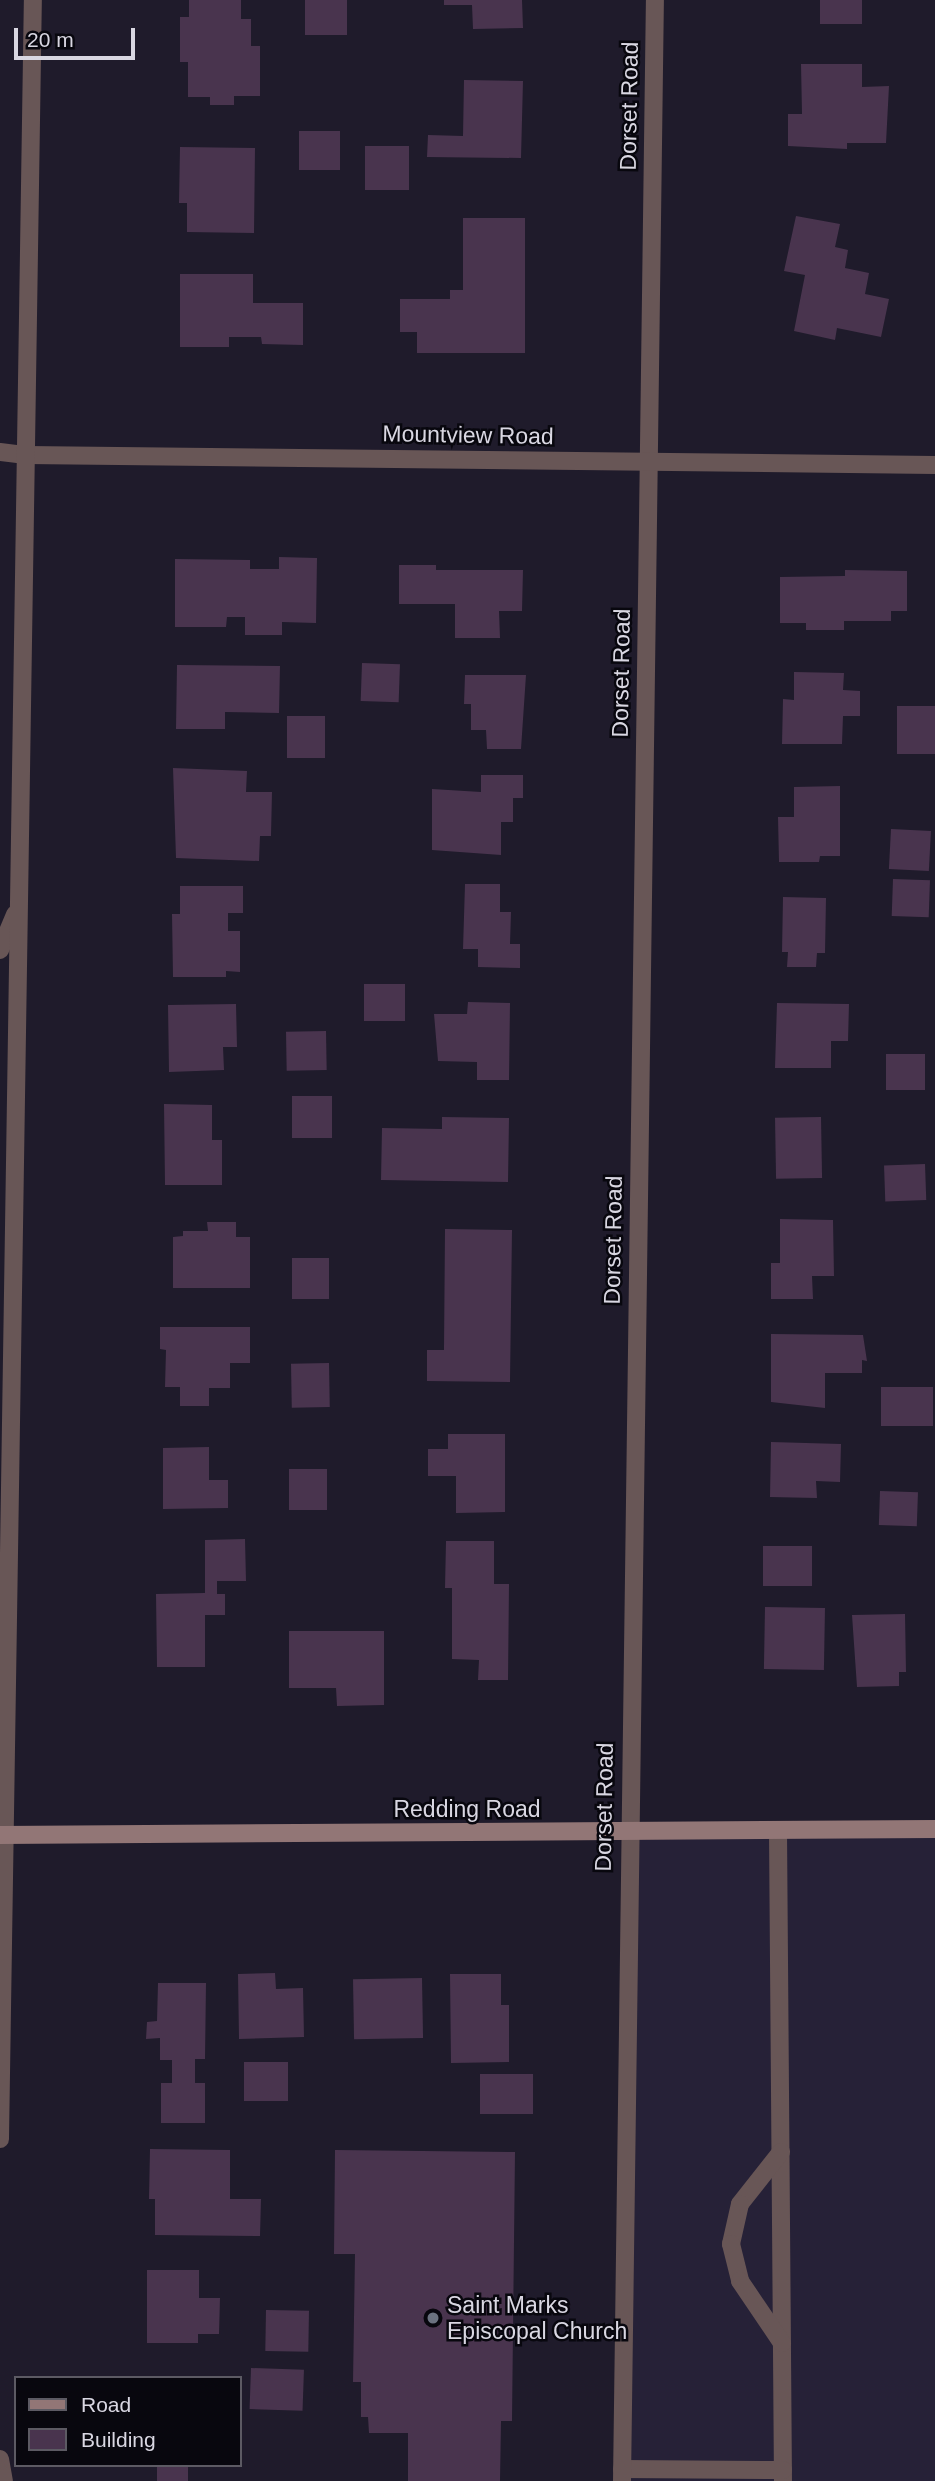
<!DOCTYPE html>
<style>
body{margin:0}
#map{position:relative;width:935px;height:2481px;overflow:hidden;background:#1f1b2b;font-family:Arial,sans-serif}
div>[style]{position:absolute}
.built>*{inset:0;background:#262137;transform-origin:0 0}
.building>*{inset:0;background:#49344e;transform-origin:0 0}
.service>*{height:18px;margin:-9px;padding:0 9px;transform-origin:9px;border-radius:9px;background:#685656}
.minor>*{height:18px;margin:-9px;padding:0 9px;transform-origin:9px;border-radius:9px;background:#685656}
.tertiary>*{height:18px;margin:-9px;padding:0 9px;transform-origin:9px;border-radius:9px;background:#685656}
.secondary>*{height:18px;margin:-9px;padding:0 9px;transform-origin:9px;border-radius:9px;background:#927676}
.dots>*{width:19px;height:19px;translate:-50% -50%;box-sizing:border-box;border:4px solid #08070e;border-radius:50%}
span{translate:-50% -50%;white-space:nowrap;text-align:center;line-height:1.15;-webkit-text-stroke:5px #08070e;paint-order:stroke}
.street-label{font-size:23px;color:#d9d7e2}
.poi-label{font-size:23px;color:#d9d7e2}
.left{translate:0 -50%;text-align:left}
.legend{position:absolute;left:14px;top:2376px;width:228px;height:91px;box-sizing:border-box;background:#08070e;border:2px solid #5c5a63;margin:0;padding:9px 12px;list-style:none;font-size:21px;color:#d9d7e2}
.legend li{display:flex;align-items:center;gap:14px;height:35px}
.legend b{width:35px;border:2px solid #5c5a63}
.scale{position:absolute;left:14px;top:28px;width:121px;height:32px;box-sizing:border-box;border:4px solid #d9d7e2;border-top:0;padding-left:9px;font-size:21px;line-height:24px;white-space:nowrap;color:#d9d7e2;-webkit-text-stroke:5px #08070e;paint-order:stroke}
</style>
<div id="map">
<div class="built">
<i style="left:935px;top:1829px;width:652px;height:307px;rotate:90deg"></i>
</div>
<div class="building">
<i style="clip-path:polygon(189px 0,241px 0,241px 19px,251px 19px,251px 46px,260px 46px,260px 96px,234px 96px,234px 105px,210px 105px,210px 97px,188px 97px,188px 62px,180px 62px,180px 17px,189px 17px)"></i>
<i style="left:305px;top:0;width:42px;height:35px"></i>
<i style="clip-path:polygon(444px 0,522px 0,523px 28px,473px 29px,472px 5px,444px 5px)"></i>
<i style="left:820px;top:0;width:42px;height:24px"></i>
<i style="clip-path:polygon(801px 64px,862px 64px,862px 87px,889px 86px,886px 143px,847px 143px,847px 149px,788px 146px,788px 114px,802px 114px)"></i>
<i style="clip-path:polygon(464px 80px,523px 81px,521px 158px,427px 157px,428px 135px,463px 136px)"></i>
<i style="left:340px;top:131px;width:39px;height:41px;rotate:90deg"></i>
<i style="left:365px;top:146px;width:44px;height:44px"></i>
<i style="clip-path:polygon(180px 147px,255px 148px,254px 233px,187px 232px,187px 203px,179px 203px)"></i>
<i style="clip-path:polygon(796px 216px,840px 224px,835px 247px,848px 250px,845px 268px,869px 273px,865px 294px,889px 299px,881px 337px,837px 328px,835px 340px,794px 331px,805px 275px,784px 271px)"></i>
<i style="clip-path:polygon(463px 218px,525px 218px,525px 353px,417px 353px,417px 332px,400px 332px,400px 299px,450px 299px,450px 290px,463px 290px)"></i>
<i style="clip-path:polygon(180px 274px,253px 274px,253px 303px,303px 303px,303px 345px,262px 344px,261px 337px,229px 337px,229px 347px,180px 347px)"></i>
<i style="clip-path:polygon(279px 557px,317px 558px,316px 623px,282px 622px,282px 635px,245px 635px,245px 617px,227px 617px,226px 627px,175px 627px,175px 559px,250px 560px,250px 569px,279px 569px)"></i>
<i style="clip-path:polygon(399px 565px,436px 565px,436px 570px,523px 570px,522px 611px,499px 611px,500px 638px,455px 638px,455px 604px,399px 604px)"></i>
<i style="clip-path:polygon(845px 570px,907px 571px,907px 611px,891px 611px,891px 621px,844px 621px,844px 630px,806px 630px,806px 623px,780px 623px,780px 577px,845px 576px)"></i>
<i style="left:362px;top:663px;width:38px;height:38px;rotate:2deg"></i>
<i style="clip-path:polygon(177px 665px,280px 666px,279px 713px,225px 712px,225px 729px,176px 729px)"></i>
<i style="clip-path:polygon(794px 672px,844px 673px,843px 690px,860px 691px,860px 716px,843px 716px,842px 744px,782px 744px,783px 699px,794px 700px)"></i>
<i style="clip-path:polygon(465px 675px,526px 675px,521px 749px,487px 749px,486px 730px,471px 730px,471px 704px,464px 704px)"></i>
<i style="left:935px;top:706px;width:48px;height:38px;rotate:90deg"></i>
<i style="left:287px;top:716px;width:38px;height:42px"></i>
<i style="clip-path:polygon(173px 768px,247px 771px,246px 792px,272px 792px,271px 836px,260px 836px,259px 861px,176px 858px)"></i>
<i style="clip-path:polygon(481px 775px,523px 775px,523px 798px,513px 798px,513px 822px,501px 822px,501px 855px,432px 850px,432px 789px,481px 792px)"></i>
<i style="clip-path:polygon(840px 786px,840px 856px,820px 856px,819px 862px,779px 862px,778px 817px,794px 817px,794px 787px)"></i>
<i style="left:891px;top:829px;width:40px;height:40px;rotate:3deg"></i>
<i style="left:893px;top:879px;width:37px;height:37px;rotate:2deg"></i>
<i style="clip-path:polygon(465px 884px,500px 884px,500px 912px,511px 912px,510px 944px,520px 944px,520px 968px,478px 967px,478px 949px,463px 949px)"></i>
<i style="clip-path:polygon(180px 886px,243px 886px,243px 913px,228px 913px,228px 931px,240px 931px,240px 972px,226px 971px,226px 977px,173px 977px,172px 914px,180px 914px)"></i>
<i style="clip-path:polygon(783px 897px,826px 898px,825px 953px,817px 953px,816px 967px,787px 967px,788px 952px,782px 952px)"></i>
<i style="left:364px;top:984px;width:41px;height:37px"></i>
<i style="clip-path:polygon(468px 1002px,510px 1003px,509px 1080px,477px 1080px,477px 1062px,438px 1061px,434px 1014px,467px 1014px)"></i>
<i style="clip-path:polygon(777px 1003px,849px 1004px,848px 1041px,831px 1041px,831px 1068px,775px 1068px)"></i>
<i style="clip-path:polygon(236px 1004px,237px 1047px,223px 1047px,224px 1070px,169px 1072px,168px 1005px)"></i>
<i style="left:326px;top:1031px;width:39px;height:40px;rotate:89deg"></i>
<i style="left:886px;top:1054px;width:39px;height:36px"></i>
<i style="left:292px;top:1096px;width:40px;height:42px"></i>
<i style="clip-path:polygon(164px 1104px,212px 1105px,212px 1140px,222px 1140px,222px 1185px,165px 1185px)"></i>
<i style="clip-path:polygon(442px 1117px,509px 1118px,508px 1182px,381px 1180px,382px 1128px,442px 1129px)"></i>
<i style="left:821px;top:1117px;width:61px;height:46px;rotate:89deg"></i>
<i style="left:925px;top:1164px;width:36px;height:41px;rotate:88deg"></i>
<i style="clip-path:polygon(780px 1219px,833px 1220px,834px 1276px,812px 1276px,813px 1299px,771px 1299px,771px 1263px,780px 1263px)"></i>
<i style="clip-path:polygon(207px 1222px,236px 1222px,236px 1237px,250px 1237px,250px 1288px,173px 1288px,173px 1237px,183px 1236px,183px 1231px,208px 1231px)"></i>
<i style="clip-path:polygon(445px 1229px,512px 1230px,510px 1382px,427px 1381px,427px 1350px,444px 1350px)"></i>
<i style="left:292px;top:1258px;width:37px;height:41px"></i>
<i style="clip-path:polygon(160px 1327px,250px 1327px,250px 1363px,230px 1363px,230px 1388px,209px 1388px,209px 1406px,180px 1406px,180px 1387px,165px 1387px,166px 1350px,160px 1349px)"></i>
<i style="clip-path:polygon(771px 1334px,863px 1335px,867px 1361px,862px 1360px,862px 1373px,825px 1373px,825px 1408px,771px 1402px)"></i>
<i style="left:329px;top:1363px;width:44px;height:38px;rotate:89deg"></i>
<i style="left:881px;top:1387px;width:52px;height:39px"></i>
<i style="clip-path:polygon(448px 1434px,505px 1434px,505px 1512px,456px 1513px,456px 1476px,428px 1476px,428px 1449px,448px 1449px)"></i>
<i style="clip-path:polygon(771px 1442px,841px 1444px,840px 1482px,816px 1481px,817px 1498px,770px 1497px)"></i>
<i style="clip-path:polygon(209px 1447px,209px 1480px,228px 1480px,228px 1508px,163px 1509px,163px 1448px)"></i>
<i style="left:289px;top:1469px;width:38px;height:41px"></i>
<i style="left:880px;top:1491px;width:38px;height:34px;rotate:2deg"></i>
<i style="clip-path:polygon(245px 1539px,246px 1581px,217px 1581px,217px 1594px,225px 1594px,225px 1615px,205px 1615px,205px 1667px,157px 1667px,156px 1594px,205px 1593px,205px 1540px)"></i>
<i style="clip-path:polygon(446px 1541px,494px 1541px,494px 1584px,509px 1584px,508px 1680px,478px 1680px,479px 1660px,452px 1659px,452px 1588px,445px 1588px)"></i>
<i style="left:763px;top:1546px;width:49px;height:40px"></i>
<i style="left:765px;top:1607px;width:60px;height:62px;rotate:1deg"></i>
<i style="clip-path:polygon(905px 1614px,906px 1672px,899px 1672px,899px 1686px,857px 1687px,852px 1615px)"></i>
<i style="clip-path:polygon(289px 1631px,384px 1631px,384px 1705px,337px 1706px,336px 1688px,289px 1688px)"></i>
<i style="clip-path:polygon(275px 1973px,276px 1989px,303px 1988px,304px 2037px,239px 2039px,238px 1974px)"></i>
<i style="clip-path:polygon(450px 1974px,501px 1974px,501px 2005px,509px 2005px,509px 2062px,451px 2063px)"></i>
<i style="left:422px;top:1978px;width:60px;height:69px;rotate:89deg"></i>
<i style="clip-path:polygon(158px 1983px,206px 1983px,205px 2059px,195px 2059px,195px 2083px,205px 2083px,205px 2123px,161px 2123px,161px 2083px,172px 2083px,172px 2060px,160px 2060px,160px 2038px,146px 2039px,147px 2022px,157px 2021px)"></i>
<i style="left:244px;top:2062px;width:44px;height:39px"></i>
<i style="left:480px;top:2074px;width:53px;height:40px"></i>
<i style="clip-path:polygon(150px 2149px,230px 2150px,230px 2199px,261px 2199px,260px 2236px,155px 2235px,155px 2199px,149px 2199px)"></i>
<i style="clip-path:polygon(335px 2150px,515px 2152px,512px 2421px,501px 2421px,500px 2481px,408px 2481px,408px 2433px,369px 2433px,368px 2417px,361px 2417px,361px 2382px,353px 2382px,355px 2254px,334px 2254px)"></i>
<i style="clip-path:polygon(147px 2270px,199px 2270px,199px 2298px,220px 2298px,219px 2334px,198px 2334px,198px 2343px,147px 2343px)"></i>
<i style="left:266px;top:2310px;width:43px;height:41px;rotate:1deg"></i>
<i style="left:251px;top:2368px;width:53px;height:41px;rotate:2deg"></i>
<i style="left:157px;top:2465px;width:31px;height:16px"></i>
</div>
<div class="service">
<i style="left:778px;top:1831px;width:650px;rotate:89.56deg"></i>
<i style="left:781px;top:2152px;width:66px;rotate:128.3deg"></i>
<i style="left:740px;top:2204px;width:41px;rotate:102.7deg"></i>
<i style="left:731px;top:2244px;width:38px;rotate:76deg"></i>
<i style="left:740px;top:2281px;width:75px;rotate:55.9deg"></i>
<i style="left:622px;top:2469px;width:161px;rotate:0.4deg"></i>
</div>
<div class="minor">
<i style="left:0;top:452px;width:26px;rotate:7deg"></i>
<i style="left:622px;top:2481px;width:2481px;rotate:-89.24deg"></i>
</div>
<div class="tertiary">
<i style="left:26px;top:455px;width:909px;rotate:0.63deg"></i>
<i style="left:0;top:950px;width:39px;rotate:-67deg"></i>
<i style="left:0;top:2139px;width:2139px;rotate:-89.12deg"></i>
<i style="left:0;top:2459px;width:22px;rotate:80deg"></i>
</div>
<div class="secondary">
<i style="left:0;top:1835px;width:935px;rotate:-0.37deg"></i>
</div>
<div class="dots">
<i style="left:433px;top:2318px;background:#6b7280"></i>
</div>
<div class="street-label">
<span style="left:629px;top:106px;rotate:-89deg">Dorset Road</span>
<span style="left:468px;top:435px;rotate:1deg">Mountview Road</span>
<span style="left:621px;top:673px;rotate:-89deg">Dorset Road</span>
<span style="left:613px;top:1240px;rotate:-89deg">Dorset Road</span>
<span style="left:604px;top:1807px;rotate:-89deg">Dorset Road</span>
<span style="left:467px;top:1809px">Redding Road</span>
</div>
<div class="poi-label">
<span class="left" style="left:447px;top:2318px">Saint Marks<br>Episcopal Church</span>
</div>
<ul class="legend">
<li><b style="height:9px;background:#927676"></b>Road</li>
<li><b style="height:19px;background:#49344e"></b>Building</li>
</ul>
<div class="scale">20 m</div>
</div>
